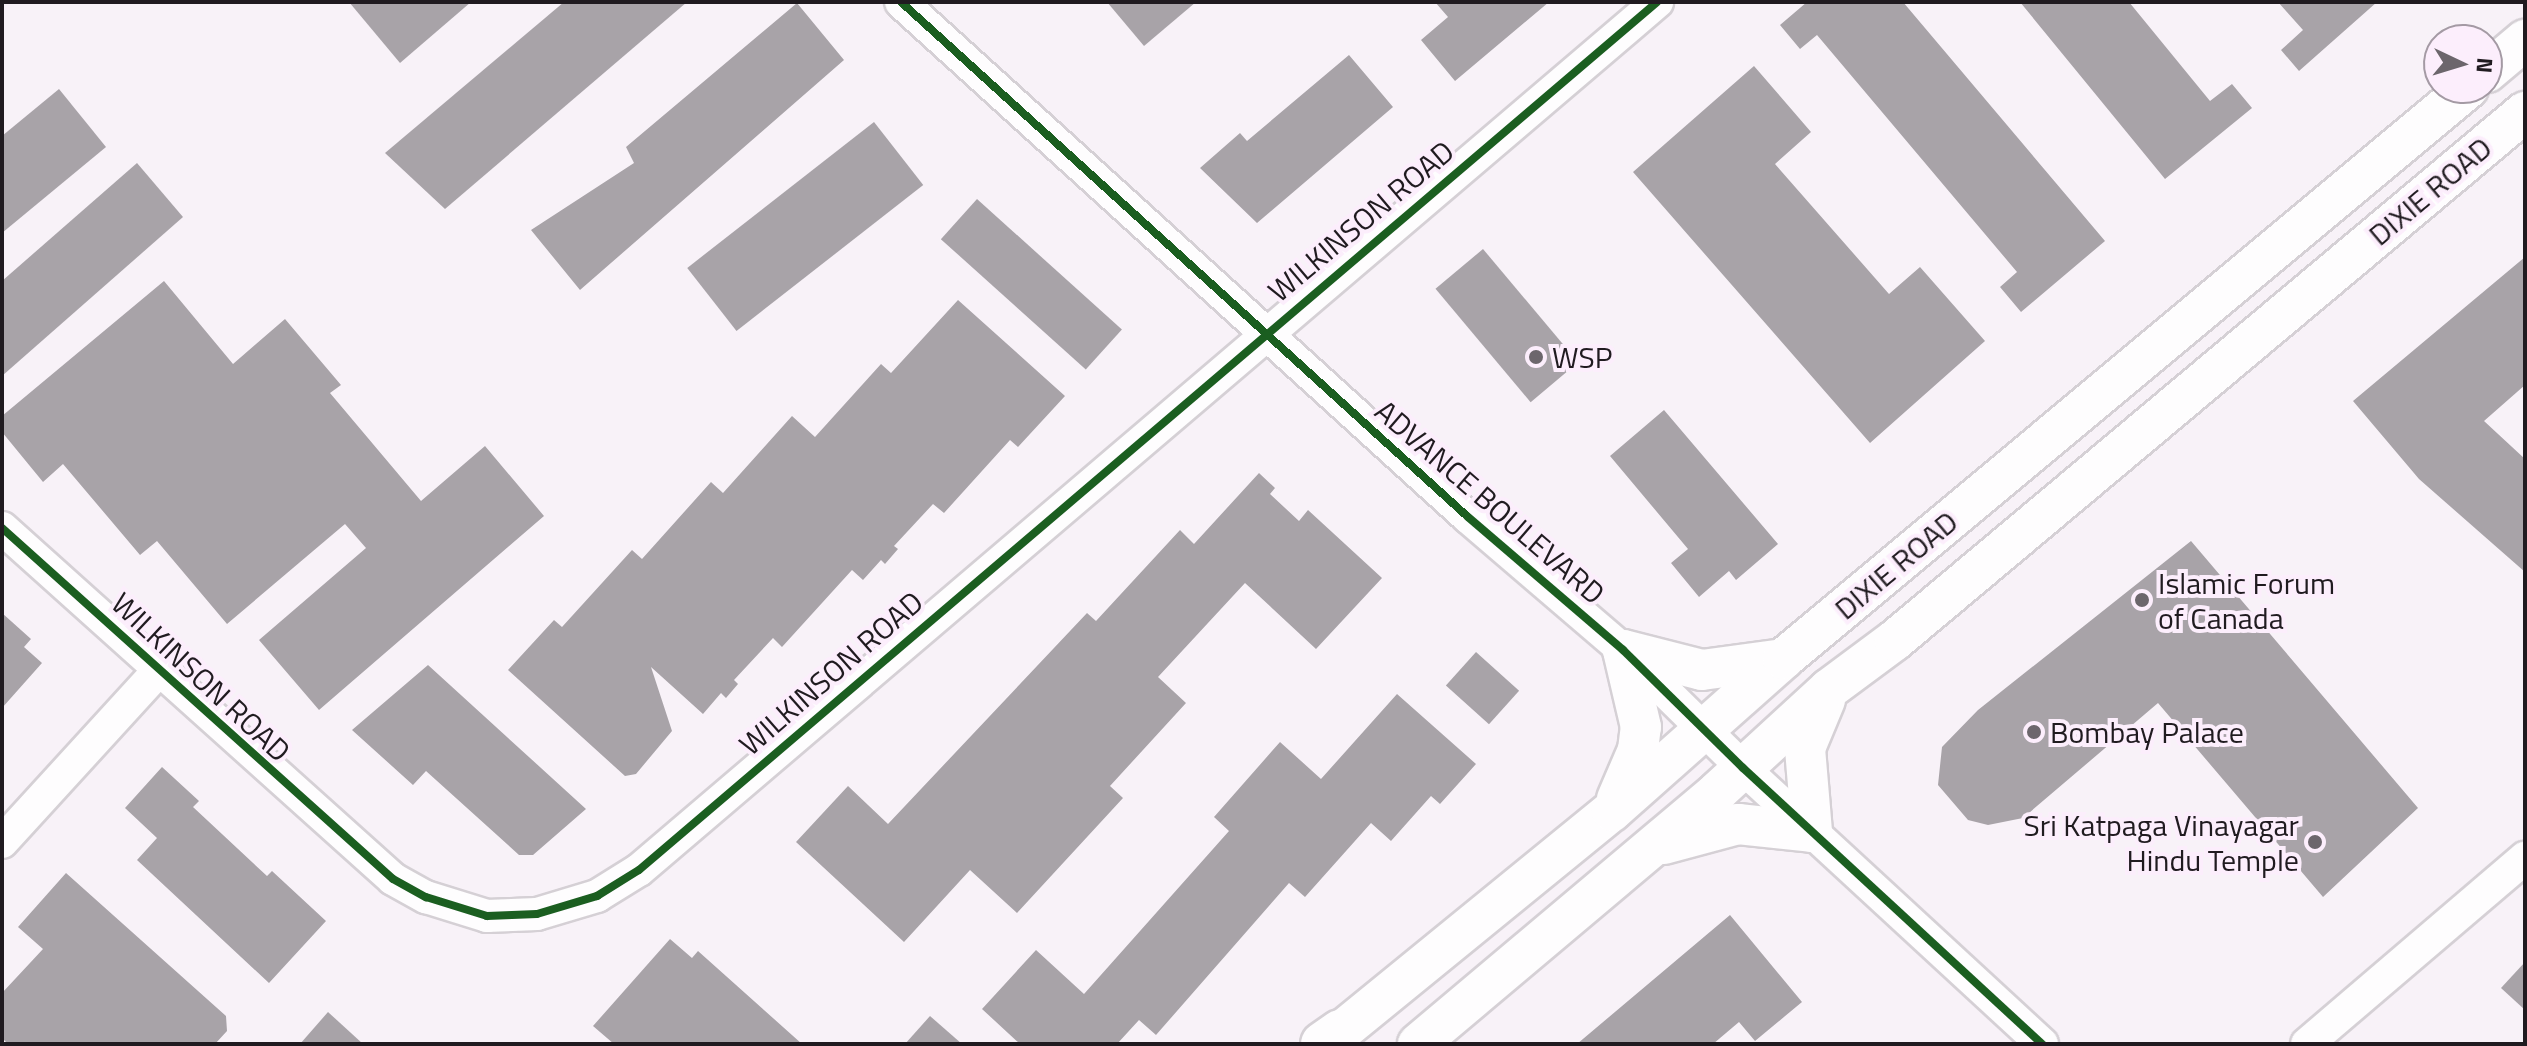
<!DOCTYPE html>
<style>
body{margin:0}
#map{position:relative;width:2527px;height:1046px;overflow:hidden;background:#f8f2f8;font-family:"Titillium Web",sans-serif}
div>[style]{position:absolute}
.building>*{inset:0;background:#a8a3a8;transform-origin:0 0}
.roads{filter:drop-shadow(2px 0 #d5d0d5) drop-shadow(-2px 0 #d5d0d5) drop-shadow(0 2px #d5d0d5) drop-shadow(0 -2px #d5d0d5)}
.minor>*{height:32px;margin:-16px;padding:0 16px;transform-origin:16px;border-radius:16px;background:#fefdfe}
.major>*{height:40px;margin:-20px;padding:0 20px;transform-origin:20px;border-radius:20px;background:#fefdfe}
.highway>*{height:44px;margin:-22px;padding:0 22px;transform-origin:22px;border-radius:22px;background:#fefdfe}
.cycleway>*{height:8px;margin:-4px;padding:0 4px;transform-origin:4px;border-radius:4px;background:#1b5e20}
.dots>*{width:22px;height:22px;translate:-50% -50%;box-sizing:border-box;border:4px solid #fceefc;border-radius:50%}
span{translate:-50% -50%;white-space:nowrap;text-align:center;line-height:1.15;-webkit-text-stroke:8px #fceefc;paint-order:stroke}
.street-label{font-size:30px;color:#201b20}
.poi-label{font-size:30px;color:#201b20}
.left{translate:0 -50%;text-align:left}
.right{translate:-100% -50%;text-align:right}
.frame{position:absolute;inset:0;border:4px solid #201b20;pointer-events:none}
.north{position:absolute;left:2423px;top:24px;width:80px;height:80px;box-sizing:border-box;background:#fceefc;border:2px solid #a49aa4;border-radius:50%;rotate:94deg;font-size:22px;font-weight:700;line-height:32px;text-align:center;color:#201b20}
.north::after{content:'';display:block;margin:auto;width:28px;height:36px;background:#6c666c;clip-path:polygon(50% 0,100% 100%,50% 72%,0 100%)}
</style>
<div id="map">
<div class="building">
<i style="clip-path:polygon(349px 2px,471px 2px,400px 63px)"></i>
<i style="clip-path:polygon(564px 2px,687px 2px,445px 209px,385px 153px)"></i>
<i style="clip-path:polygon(1107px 2px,1196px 2px,1144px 46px)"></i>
<i style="clip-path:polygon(1435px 2px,1549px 2px,1455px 81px,1421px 40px,1448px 17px)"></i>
<i style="clip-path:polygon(1807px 2px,1903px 2px,2105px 241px,2021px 312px,2000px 287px,2017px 272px,1817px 35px,1800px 49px,1780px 25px)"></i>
<i style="clip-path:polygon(2020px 2px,2129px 2px,2210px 101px,2232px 84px,2252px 108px,2165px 179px)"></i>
<i style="clip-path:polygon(2278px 2px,2377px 2px,2299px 71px,2281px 50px,2303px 30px)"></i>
<i style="clip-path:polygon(797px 3px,844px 60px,580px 290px,531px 230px,634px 163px,626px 147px)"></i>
<i style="clip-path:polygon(1349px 55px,1393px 107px,1257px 223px,1200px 168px,1240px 133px,1247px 141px)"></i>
<i style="clip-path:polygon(1754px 66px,1811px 132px,1775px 164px,1889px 294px,1920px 267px,1985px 341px,1870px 443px,1633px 172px)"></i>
<i style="clip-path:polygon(59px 89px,106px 147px,2px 233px,2px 136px)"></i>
<i style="left:874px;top:122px;width:80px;height:237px;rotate:52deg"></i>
<i style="clip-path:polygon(137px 163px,183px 217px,2px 376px,2px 281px)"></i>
<i style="left:977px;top:199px;width:195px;height:54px;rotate:42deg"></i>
<i style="left:1483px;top:249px;width:148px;height:62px;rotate:50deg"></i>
<i style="clip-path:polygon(2525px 257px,2525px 385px,2484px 421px,2525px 459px,2525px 572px,2419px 479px,2353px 401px)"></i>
<i style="clip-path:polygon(164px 281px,233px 364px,285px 319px,341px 385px,330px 393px,421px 501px,485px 446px,544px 516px,319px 710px,259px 640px,366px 548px,345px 524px,227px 624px,157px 541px,140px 555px,63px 464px,43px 482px,2px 432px,2px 416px)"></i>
<i style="clip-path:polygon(958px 300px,1065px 396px,1018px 447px,1010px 440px,944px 513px,933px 504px,894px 546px,898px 549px,885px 564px,881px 560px,863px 580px,852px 570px,782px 647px,773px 638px,734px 680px,738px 684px,726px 698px,721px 693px,703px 714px,651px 667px,672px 731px,636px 774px,625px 776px,508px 670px,554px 620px,562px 627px,632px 550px,642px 559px,711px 482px,723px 493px,792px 416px,815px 437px,881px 364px,891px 373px)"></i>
<i style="clip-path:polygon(1664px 410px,1778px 544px,1736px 580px,1729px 571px,1699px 597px,1671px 563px,1688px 549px,1610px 456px)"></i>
<i style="clip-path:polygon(1259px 473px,1275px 488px,1270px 494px,1299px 521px,1308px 510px,1382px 578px,1316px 649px,1245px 583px,1158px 677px,1186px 703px,1110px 786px,1123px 798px,1017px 913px,970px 870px,904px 942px,796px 842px,848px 786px,888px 824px,1087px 613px,1096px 621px,1180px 530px,1194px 544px)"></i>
<i style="clip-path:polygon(2191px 541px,2418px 808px,2323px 897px,2158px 703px,2023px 818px,1988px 825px,1968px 820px,1938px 785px,1942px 747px,1978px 710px)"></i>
<i style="clip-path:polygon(2px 613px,31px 639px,24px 647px,42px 663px,2px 708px)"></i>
<i style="left:1476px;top:652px;width:58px;height:45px;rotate:42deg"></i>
<i style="clip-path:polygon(428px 665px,586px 809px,533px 855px,519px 855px,426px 771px,413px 785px,352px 730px)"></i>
<i style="clip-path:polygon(1397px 694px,1476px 764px,1440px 804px,1431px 796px,1391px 841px,1371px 823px,1305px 897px,1289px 883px,1156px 1035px,1139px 1020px,1117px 1044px,1020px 1044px,982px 1009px,1036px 950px,1084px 994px,1229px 831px,1214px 817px,1280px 742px,1321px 779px)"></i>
<i style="clip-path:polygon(162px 767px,199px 801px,193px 807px,267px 876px,272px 871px,326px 921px,269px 983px,137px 860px,157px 838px,125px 808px)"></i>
<i style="clip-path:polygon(66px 873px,226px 1016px,227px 1031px,215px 1044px,8px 1044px,2px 1038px,2px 993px,43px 949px,18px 927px)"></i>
<i style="clip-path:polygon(1730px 915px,1802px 1002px,1755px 1041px,1739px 1022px,1713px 1044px,1577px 1044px)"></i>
<i style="clip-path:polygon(670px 939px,692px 958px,698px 951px,802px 1044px,614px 1044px,593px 1026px)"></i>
<i style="clip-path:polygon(2525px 962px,2525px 1010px,2501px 988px)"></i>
<i style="clip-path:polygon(328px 1012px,363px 1044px,300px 1044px)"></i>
<i style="clip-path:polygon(930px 1016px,962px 1044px,905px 1044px)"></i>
</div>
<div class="roads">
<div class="minor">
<i style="left:901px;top:2px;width:766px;rotate:42.25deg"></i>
<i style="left:1468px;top:517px;width:204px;rotate:40.6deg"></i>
<i style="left:1623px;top:650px;width:168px;rotate:44.5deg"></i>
<i style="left:1743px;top:768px;width:407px;rotate:42.7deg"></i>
<i style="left:2px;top:528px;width:525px;rotate:41.91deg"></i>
<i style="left:393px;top:879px;width:38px;rotate:29deg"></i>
<i style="left:426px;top:897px;width:64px;rotate:17.3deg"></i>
<i style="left:487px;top:916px;width:50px;rotate:-2.3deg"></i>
<i style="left:537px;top:914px;width:63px;rotate:-16.7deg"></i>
<i style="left:597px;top:896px;width:49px;rotate:-31.8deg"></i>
<i style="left:639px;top:870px;width:1338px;rotate:-40.45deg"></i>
<i style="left:2px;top:842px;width:233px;rotate:-47.6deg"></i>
<i style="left:2307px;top:1044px;width:287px;rotate:-40.5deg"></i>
</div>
<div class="major">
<i style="left:2487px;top:72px;width:50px;rotate:-40.1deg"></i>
<i style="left:1623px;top:650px;width:81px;rotate:14.2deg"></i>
<i style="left:1702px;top:670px;width:82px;rotate:-7.7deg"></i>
<i style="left:1617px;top:799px;width:53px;rotate:-66.8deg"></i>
<i style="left:1638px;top:750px;width:23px;rotate:-83deg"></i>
<i style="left:1641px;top:727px;width:79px;rotate:-103.2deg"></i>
<i style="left:1664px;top:844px;width:77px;rotate:-15.1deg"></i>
<i style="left:1738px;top:824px;width:74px;rotate:6.2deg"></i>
<i style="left:1812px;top:832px;width:84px;rotate:-94.8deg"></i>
<i style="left:1805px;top:748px;width:52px;rotate:-67.4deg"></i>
<i style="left:1326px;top:1044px;width:369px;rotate:-39.2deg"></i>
<i style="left:1612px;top:811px;width:229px;rotate:-41.6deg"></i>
<i style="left:1783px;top:659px;width:892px;rotate:-39.81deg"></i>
<i style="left:1418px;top:1044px;width:391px;rotate:-40.1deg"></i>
<i style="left:1717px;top:792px;width:152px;rotate:-42.6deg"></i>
<i style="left:1829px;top:689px;width:82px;rotate:-36.6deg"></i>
<i style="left:1895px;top:640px;width:822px;rotate:-39.97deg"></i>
</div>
<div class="highway">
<i style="left:1323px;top:1044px;width:21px;rotate:-35deg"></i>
</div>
</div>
<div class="cycleway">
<i style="left:901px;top:2px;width:766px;rotate:42.25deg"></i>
<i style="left:1468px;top:517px;width:204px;rotate:40.6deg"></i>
<i style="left:1623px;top:650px;width:168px;rotate:44.5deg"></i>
<i style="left:1743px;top:768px;width:407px;rotate:42.7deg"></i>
<i style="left:2px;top:528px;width:525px;rotate:41.91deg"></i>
<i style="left:393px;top:879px;width:38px;rotate:29deg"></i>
<i style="left:426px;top:897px;width:64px;rotate:17.3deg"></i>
<i style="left:487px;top:916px;width:50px;rotate:-2.3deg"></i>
<i style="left:537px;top:914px;width:63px;rotate:-16.7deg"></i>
<i style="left:597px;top:896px;width:49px;rotate:-31.8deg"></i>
<i style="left:639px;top:870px;width:1338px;rotate:-40.45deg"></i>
</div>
<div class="dots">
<i style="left:1536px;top:357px;background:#6c666c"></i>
<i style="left:2142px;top:600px;background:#6c666c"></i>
<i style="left:2034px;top:732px;background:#6c666c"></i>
<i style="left:2315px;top:842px;background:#6c666c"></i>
</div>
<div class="street-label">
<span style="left:2430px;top:191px;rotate:-40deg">DIXIE ROAD</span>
<span style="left:1361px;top:221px;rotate:-40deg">WILKINSON ROAD</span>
<span style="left:1490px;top:502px;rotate:41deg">ADVANCE BOULEVARD</span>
<span style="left:1896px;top:565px;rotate:-40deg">DIXIE ROAD</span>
<span style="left:831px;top:673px;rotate:-41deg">WILKINSON ROAD</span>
<span style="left:201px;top:677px;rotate:43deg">WILKINSON ROAD</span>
</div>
<div class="poi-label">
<span class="left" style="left:1552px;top:357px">WSP</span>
<span class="left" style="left:2158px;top:600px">Islamic Forum<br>of Canada</span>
<span class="left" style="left:2050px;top:732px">Bombay Palace</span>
<span class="right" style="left:2299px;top:842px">Sri Katpaga Vinayagar<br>Hindu Temple</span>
</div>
<div class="frame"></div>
<div class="north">N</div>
</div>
